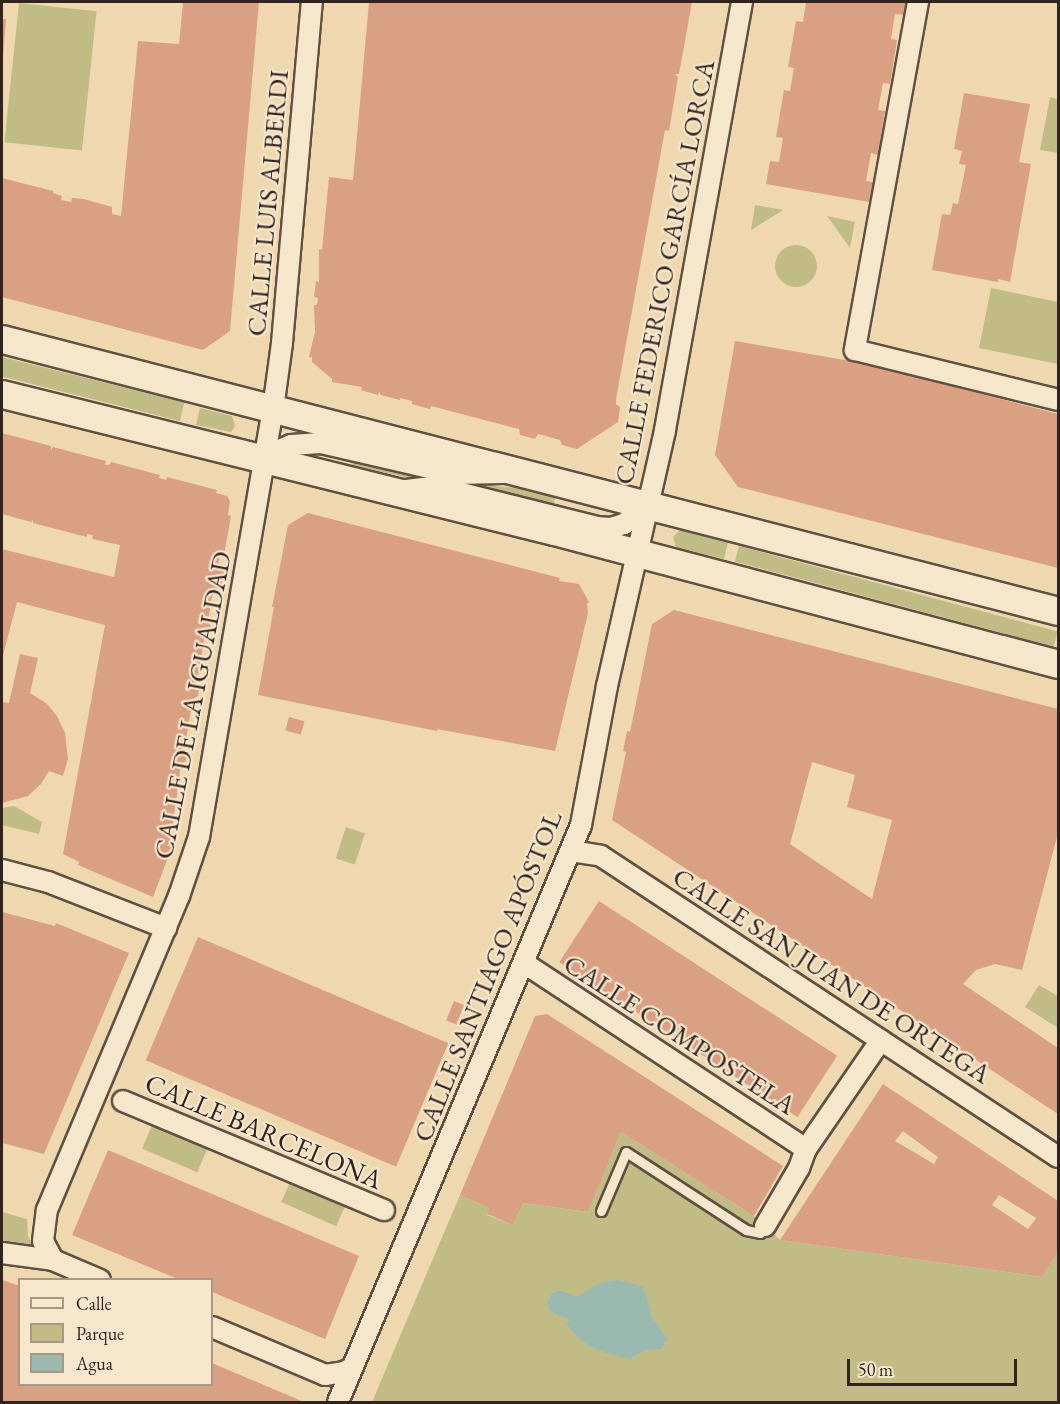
<!DOCTYPE html>
<meta charset="utf-8">
<style>
body{margin:0}
#map{position:relative;width:1060px;height:1404px;overflow:hidden;background:#efd8b0;font-family:"EB Garamond",serif}
div>[style]{position:absolute}
.green>*{inset:0;background:#c1bc86;transform-origin:0 0}
.round{border-radius:50%}
.water>*{inset:0;background:#9ab9af}
.canal>*{height:24px;margin:-12px;padding:0 12px;transform-origin:12px;border-radius:12px;background:#9ab9af}
.building>*{inset:0;background:#daa083;transform-origin:0 0}
.roads{filter:drop-shadow(2px 0 #605042) drop-shadow(-2px 0 #605042) drop-shadow(0 2px #605042) drop-shadow(0 -2px #605042)}
.lane>*{height:9px;margin:-4.5px;padding:0 4.5px;transform-origin:4.5px;border-radius:4.5px;background:#f5e6cc}
.street>*{height:20px;margin:-10px;padding:0 10px;transform-origin:10px;border-radius:10px;background:#f5e6cc}
.secondary>*{height:27px;margin:-13.5px;padding:0 13.5px;transform-origin:13.5px;border-radius:13.5px;background:#f5e6cc}
span{translate:-50% -50%;white-space:nowrap;text-align:center;line-height:1.15;-webkit-text-stroke:4.5px #f5e6cc;paint-order:stroke}
.street-label{font-size:27px;color:#31231e}
.frame{position:absolute;inset:0;border:3px solid #31231e;pointer-events:none}
.legend{position:absolute;left:18px;top:1278px;width:195px;height:108px;box-sizing:border-box;background:#f5e6cc;border:2px solid #a79886;margin:0;padding:8px 10px;list-style:none;font-size:18px;color:#31231e}
.legend li{display:flex;align-items:center;gap:12px;height:30px}
.legend b{width:30px;border:2px solid #a79886}
.scale{position:absolute;left:847px;top:1359px;width:170px;height:27px;box-sizing:border-box;border:3px solid #31231e;border-top:0;padding-left:8px;font-size:18px;line-height:21px;white-space:nowrap;color:#31231e;-webkit-text-stroke:4px #f5e6cc;paint-order:stroke}
</style>
<div id="map">
<div class="green">
<i style="left:19px;top:3px;width:78px;height:140px;rotate:6deg"></i>
<i style="clip-path:polygon(1050px 97px,1058px 99px,1058px 153px,1040px 150px)"></i>
<i style="clip-path:polygon(755px 205px,783px 210px,751px 230px)"></i>
<i style="clip-path:polygon(827px 216px,855px 222px,850px 248px)"></i>
<i class="round" style="left:775px;top:245px;width:42px;height:42px"></i>
<i style="clip-path:polygon(991px 288px,1058px 302px,1058px 364px,979px 348px)"></i>
<i style="left:2px;top:357px;width:188px;height:19px;rotate:14deg"></i>
<i style="clip-path:polygon(200px 408px,232px 416px,235px 426px,231px 432px,196px 425px)"></i>
<i style="clip-path:polygon(353px 458px,466px 483px,516px 488px,555px 498px,553px 507px,441px 480px,409px 478px,351px 465px)"></i>
<i style="clip-path:polygon(680px 530px,728px 543px,724px 559px,676px 547px,673px 537px)"></i>
<i style="left:739px;top:546px;width:330px;height:16px;rotate:15deg"></i>
<i style="clip-path:polygon(14px 806px,42px 822px,39px 834px,2px 825px,2px 808px)"></i>
<i style="left:346px;top:827px;width:20px;height:33px;rotate:18deg"></i>
<i style="clip-path:polygon(1039px 985px,1058px 996px,1058px 1028px,1025px 1007px)"></i>
<i style="left:153px;top:1123px;width:60px;height:28px;rotate:23deg"></i>
<i style="clip-path:polygon(621px 1132px,754px 1216px,780px 1240px,1042px 1277px,1058px 1252px,1058px 1402px,372px 1402px,460px 1195px,489px 1208px,487px 1215px,513px 1225px,523px 1203px,588px 1212px)"></i>
<i style="left:291px;top:1180px;width:60px;height:24px;rotate:24deg"></i>
<i style="clip-path:polygon(2px 1212px,27px 1219px,28px 1236px,36px 1250px,2px 1246px)"></i>
</div>
<div class="water">
<i style="clip-path:polygon(619px 1280px,641px 1286px,647px 1297px,651px 1316px,667px 1339px,662px 1349px,645px 1350px,630px 1359px,606px 1353px,589px 1346px,575px 1335px,567px 1325px,578px 1296px,600px 1283px)"></i>
</div>
<div class="canal">
<i style="left:560px;top:1303px;width:14px;rotate:21deg"></i>
</div>
<div class="building">
<i style="clip-path:polygon(183px 2px,259px 2px,230px 331px,203px 350px,2px 297px,2px 178px,53px 191px,53px 193px,62px 196px,61px 200px,71px 202px,72px 198px,84px 199px,112px 207px,112px 214px,121px 216px,138px 41px,179px 44px)"></i>
<i style="clip-path:polygon(369px 2px,692px 2px,679px 74px,675px 74px,678px 77px,669px 131px,665px 130px,616px 399px,616px 404px,620px 407px,618px 422px,577px 449px,562px 445px,560px 440px,538px 434px,535px 439px,520px 435px,519px 429px,431px 406px,430px 409px,412px 404px,412px 401px,400px 398px,400px 400px,381px 395px,379px 392px,378px 395px,361px 390px,362px 387px,332px 382px,332px 379px,312px 362px,312px 357px,309px 357px,315px 332px,314px 305px,317px 305px,318px 298px,314px 297px,316px 281px,319px 282px,319px 249px,322px 250px,329px 177px,353px 180px)"></i>
<i style="clip-path:polygon(806px 2px,906px 2px,904px 15px,895px 14px,891px 39px,897px 40px,890px 84px,883px 83px,878px 110px,885px 111px,878px 155px,871px 153px,866px 181px,873px 182px,869px 202px,766px 184px,770px 161px,779px 162px,783px 138px,776px 137px,784px 90px,790px 91px,794px 68px,788px 67px,796px 21px,803px 22px)"></i>
<i style="clip-path:polygon(2px 19px,6px 19px,3px 59px,2px 59px)"></i>
<i style="clip-path:polygon(964px 93px,1030px 104px,1019px 162px,1031px 164px,1010px 282px,998px 279px,998px 282px,932px 270px,942px 214px,950px 215px,953px 203px,958px 204px,966px 165px,959px 164px,962px 151px,954px 149px)"></i>
<i style="clip-path:polygon(735px 341px,868px 364px,1058px 414px,1058px 568px,738px 487px,715px 455px)"></i>
<i style="clip-path:polygon(2px 433px,51px 446px,51px 450px,53px 447px,106px 461px,105px 465px,109px 465px,111px 462px,160px 475px,159px 478px,166px 480px,167px 477px,217px 490px,216px 493px,227px 496px,230px 501px,228px 515px,231px 516px,224px 555px,220px 554px,218px 565px,224px 573px,220px 591px,212px 596px,208px 622px,211px 626px,210px 633px,205px 635px,196px 686px,199px 690px,198px 696px,193px 699px,184px 750px,187px 754px,186px 761px,181px 764px,170px 844px,166px 845px,172px 847px,153px 897px,78px 865px,79px 862px,63px 854px,105px 625px,17px 602px,2px 659px,2px 549px,114px 577px,120px 545px,92px 539px,93px 535px,87px 534px,87px 537px,33px 523px,33px 520px,31px 522px,2px 514px)"></i>
<i style="clip-path:polygon(308px 513px,560px 578px,559px 581px,579px 584px,589px 602px,587px 604px,588px 613px,555px 751px,437px 729px,437px 731px,258px 695px,274px 607px,272px 607px,288px 525px)"></i>
<i style="clip-path:polygon(evenodd,674px 610px,1058px 709px,1058px 833px,1022px 970px,995px 964px,976px 970px,963px 984px,1058px 1048px,1058px 1114px,612px 820px,626px 752px,623px 751px,627px 731px,630px 732px,652px 624px,674px 610px,812px 762px,855px 775px,847px 807px,892px 820px,872px 899px,790px 844px,812px 762px)"></i>
<i style="clip-path:polygon(20px 654px,38px 658px,30px 693px,46px 703px,57px 716px,65px 733px,68px 759px,63px 776px,49px 771px,41px 784px,28px 796px,2px 803px,2px 702px,9px 703px)"></i>
<i style="left:289px;top:717px;width:16px;height:14px;rotate:15deg"></i>
<i style="left:599px;top:901px;width:284px;height:73px;rotate:33deg"></i>
<i style="clip-path:polygon(2px 912px,55px 926px,56px 923px,129px 953px,44px 1154px,2px 1143px)"></i>
<i style="left:198px;top:937px;width:272px;height:134px;rotate:23deg"></i>
<i style="left:454px;top:1001px;width:11px;height:21px;rotate:22deg"></i>
<i style="clip-path:polygon(547px 1014px,783px 1166px,754px 1216px,621px 1132px,588px 1212px,523px 1203px,513px 1225px,487px 1214px,489px 1208px,460px 1195px,535px 1016px)"></i>
<i style="clip-path:polygon(evenodd,883px 1084px,1058px 1201px,1058px 1252px,1042px 1277px,780px 1240px,883px 1084px,903px 1131px,938px 1157px,934px 1164px,895px 1141px,903px 1131px,883px 1084px,999px 1195px,1036px 1218px,1028px 1229px,992px 1205px,999px 1195px)"></i>
<i style="clip-path:polygon(108px 1150px,359px 1256px,325px 1339px,212px 1292px,212px 1280px,180px 1280px,72px 1235px)"></i>
<i style="clip-path:polygon(2px 1280px,20px 1286px,20px 1384px,212px 1384px,212px 1363px,304px 1402px,2px 1402px)"></i>
</div>
<div class="roads">
<div class="lane">
<i style="left:601px;top:1211px;width:64px;rotate:-67deg"></i>
<i style="left:626px;top:1152px;width:143px;rotate:33deg"></i>
<i style="left:746px;top:1230px;width:14px;rotate:12deg"></i>
<i style="left:760px;top:1233px;width:8px;rotate:-50deg"></i>
</div>
<div class="street">
<i style="left:918px;top:2px;width:354px;rotate:100.3deg"></i>
<i style="left:855px;top:350px;width:209px;rotate:13.8deg"></i>
<i style="left:266px;top:460px;width:14px;rotate:-39deg"></i>
<i style="left:277px;top:451px;width:15px;rotate:-23deg"></i>
<i style="left:291px;top:445px;width:30px;rotate:-4deg"></i>
<i style="left:321px;top:443px;width:138px;rotate:13deg"></i>
<i style="left:455px;top:474px;width:48px;rotate:-1.2deg"></i>
<i style="left:406px;top:490px;width:26px;rotate:-7deg"></i>
<i style="left:432px;top:487px;width:13px;rotate:9deg"></i>
<i style="left:445px;top:489px;width:157px;rotate:14deg"></i>
<i style="left:597px;top:527px;width:13px;rotate:4deg"></i>
<i style="left:610px;top:528px;width:15px;rotate:-16deg"></i>
<i style="left:624px;top:524px;width:31px;rotate:-38deg"></i>
<i style="left:571px;top:851px;width:30px;rotate:9deg"></i>
<i style="left:601px;top:856px;width:547px;rotate:33.37deg"></i>
<i style="left:2px;top:870px;width:48px;rotate:14.6deg"></i>
<i style="left:48px;top:882px;width:127px;rotate:21.3deg"></i>
<i style="left:524px;top:963px;width:338px;rotate:33.4deg"></i>
<i style="left:123px;top:1101px;width:283px;rotate:22.7deg"></i>
<i style="left:765px;top:1226px;width:67px;rotate:-59.6deg"></i>
<i style="left:799px;top:1168px;width:20px;rotate:-70deg"></i>
<i style="left:806px;top:1149px;width:132px;rotate:-55.5deg"></i>
<i style="left:2px;top:1253px;width:51px;rotate:7.8deg"></i>
<i style="left:53px;top:1260px;width:51px;rotate:23.1deg"></i>
<i style="left:53px;top:1260px;width:21px;rotate:-118deg"></i>
<i style="left:43px;top:1241px;width:31px;rotate:-83deg"></i>
<i style="left:47px;top:1210px;width:341px;rotate:-67.2deg"></i>
<i style="left:179px;top:896px;width:62px;rotate:-71.3deg"></i>
<i style="left:199px;top:837px;width:434px;rotate:-80.2deg"></i>
<i style="left:273px;top:409px;width:67px;rotate:-82.2deg"></i>
<i style="left:282px;top:343px;width:342px;rotate:-85deg"></i>
<i style="left:212px;top:1327px;width:123px;rotate:23deg"></i>
<i style="left:325px;top:1375px;width:19px;rotate:-9deg"></i>
<i style="left:344px;top:1372px;width:10px;rotate:-29deg"></i>
<i style="left:338px;top:1402px;width:626px;rotate:-67.16deg"></i>
<i style="left:581px;top:825px;width:141px;rotate:-79.4deg"></i>
<i style="left:607px;top:686px;width:262px;rotate:-77.2deg"></i>
<i style="left:665px;top:430px;width:435px;rotate:-79.8deg"></i>
</div>
<div class="secondary">
<i style="left:2px;top:339px;width:1090px;rotate:14.44deg"></i>
<i style="left:2px;top:394px;width:569px;rotate:13.94deg"></i>
<i style="left:554px;top:531px;width:521px;rotate:14.78deg"></i>
</div>
</div>
<div class="street-label">
<span style="left:267px;top:203px;rotate:-85deg">CALLE LUIS ALBERDI</span>
<span style="left:664px;top:272px;rotate:-79deg">CALLE FEDERICO GARCÍA LORCA</span>
<span style="left:192px;top:705px;rotate:-79deg">CALLE DE LA IGUALDAD</span>
<span style="left:832px;top:975px;rotate:33deg">CALLE SAN JUAN DE ORTEGA</span>
<span style="left:487px;top:976px;rotate:-68deg">CALLE SANTIAGO APÓSTOL</span>
<span style="left:680px;top:1034px;rotate:33deg">CALLE COMPOSTELA</span>
<span style="left:264px;top:1131px;rotate:23deg">CALLE BARCELONA</span>
</div>
<div class="frame"></div>
<ul class="legend">
<li><b style="height:8px;background:#f5e6cc"></b>Calle</li>
<li><b style="height:16px;background:#c1bc86"></b>Parque</li>
<li><b style="height:16px;background:#9ab9af"></b>Agua</li>
</ul>
<div class="scale">50 m</div>
</div>
